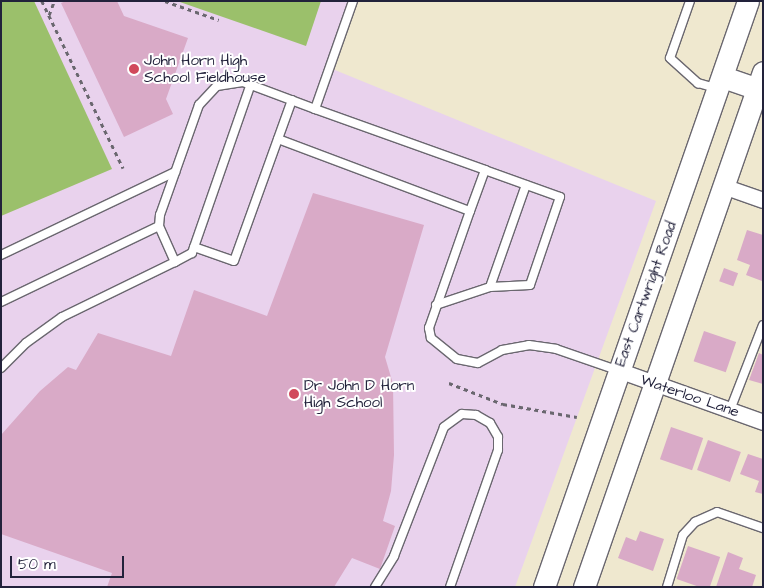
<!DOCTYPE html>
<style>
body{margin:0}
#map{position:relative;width:764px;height:588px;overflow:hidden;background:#efe8cf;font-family:"Architects Daughter",sans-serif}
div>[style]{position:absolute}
.built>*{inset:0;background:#e9d2ed}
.green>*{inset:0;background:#9bc06b}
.building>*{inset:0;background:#d9aac7;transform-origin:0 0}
.path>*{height:2.5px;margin-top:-1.25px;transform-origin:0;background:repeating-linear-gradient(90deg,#6a676f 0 4px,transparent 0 8px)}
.roads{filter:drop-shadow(1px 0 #6a676f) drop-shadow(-1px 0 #6a676f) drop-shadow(0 1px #6a676f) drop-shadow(0 -1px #6a676f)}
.service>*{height:8px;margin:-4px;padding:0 4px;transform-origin:4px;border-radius:4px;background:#fff}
.minor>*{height:15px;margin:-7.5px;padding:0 7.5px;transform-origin:7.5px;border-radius:7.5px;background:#fff}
.secondary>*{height:21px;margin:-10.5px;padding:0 10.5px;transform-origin:10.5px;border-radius:10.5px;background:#fff}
.dots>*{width:14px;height:14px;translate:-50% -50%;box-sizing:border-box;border:2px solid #fff;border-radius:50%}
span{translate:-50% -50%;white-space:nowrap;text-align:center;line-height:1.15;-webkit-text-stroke:4px #fff;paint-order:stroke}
.poi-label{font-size:15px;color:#22223b}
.left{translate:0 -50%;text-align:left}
.street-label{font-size:15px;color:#22223b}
.frame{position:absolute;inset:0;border:2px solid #22223b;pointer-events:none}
.scale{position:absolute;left:10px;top:556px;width:114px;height:22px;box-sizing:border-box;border:2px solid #22223b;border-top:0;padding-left:6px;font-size:15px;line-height:18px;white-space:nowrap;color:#22223b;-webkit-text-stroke:4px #fff;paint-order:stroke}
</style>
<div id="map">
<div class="built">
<i style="clip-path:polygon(1px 1px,351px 1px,330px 68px,656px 201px,515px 587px,1px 587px)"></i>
</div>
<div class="green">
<i style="clip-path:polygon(1px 1px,34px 1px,112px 169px,1px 216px)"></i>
<i style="clip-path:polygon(177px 1px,321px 1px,306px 46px)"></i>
</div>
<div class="building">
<i style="clip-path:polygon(66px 1px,117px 1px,124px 16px,188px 38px,166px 99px,173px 114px,124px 137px,61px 3px)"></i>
<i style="clip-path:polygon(313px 193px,424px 225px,385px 357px,393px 384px,394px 455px,391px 491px,383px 521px,395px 526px,380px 569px,352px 558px,334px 587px,107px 587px,112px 573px,1px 534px,1px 435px,40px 391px,68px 367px,76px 370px,98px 333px,171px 356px,194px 290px,267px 316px)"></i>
<i style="clip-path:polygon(747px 230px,763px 235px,762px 281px,746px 275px,750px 265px,737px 260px)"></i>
<i style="left:724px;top:268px;width:15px;height:14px;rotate:20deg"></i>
<i style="left:704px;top:331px;width:34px;height:32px;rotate:19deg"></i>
<i style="clip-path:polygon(759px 353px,763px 355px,763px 384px,749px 380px)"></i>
<i style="left:671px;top:427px;width:34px;height:34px;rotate:19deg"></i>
<i style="left:708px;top:440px;width:35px;height:32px;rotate:20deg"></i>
<i style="clip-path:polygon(748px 454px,763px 459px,763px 494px,755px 492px,759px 481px,740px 474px)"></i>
<i style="clip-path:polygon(640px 531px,664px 539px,653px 571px,618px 558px,626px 537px,636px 541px)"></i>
<i style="left:688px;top:546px;width:34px;height:35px;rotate:19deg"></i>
<i style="clip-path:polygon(728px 552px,743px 558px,739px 569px,756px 575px,752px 587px,716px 587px)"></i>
</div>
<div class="path">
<i style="left:42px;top:1px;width:186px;rotate:64.1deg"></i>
<i style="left:165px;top:1px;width:57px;rotate:19.4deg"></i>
<i style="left:49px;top:15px;width:15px;rotate:-70deg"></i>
<i style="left:449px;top:383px;width:58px;rotate:21.3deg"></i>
<i style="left:503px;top:404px;width:75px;rotate:10deg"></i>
</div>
<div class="roads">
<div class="service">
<i style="left:690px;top:1px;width:60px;rotate:109.3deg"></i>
<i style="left:670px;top:58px;width:38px;rotate:42deg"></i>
<i style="left:698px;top:83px;width:19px;rotate:16deg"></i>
<i style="left:315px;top:109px;width:181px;rotate:19.7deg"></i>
<i style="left:485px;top:170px;width:44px;rotate:110.1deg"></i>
<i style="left:278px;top:139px;width:205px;rotate:20.6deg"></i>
<i style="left:470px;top:211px;width:124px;rotate:109.3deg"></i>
<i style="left:429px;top:328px;width:10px;rotate:79deg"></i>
<i style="left:431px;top:338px;width:33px;rotate:39deg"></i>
<i style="left:457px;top:359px;width:21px;rotate:11deg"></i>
<i style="left:478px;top:363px;width:27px;rotate:-28deg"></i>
<i style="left:502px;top:350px;width:27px;rotate:-10deg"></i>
<i style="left:529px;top:345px;width:27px;rotate:8deg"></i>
<i style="left:556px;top:349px;width:65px;rotate:19deg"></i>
<i style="left:194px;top:247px;width:42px;rotate:19.3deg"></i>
<i style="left:234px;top:261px;width:171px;rotate:-70.2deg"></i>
<i style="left:1px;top:255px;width:193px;rotate:-25.5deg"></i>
<i style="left:175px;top:262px;width:19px;rotate:-28deg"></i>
<i style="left:192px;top:253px;width:179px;rotate:-70.8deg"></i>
<i style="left:490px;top:287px;width:108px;rotate:-70.6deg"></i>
<i style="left:1px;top:302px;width:175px;rotate:-25.7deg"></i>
<i style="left:436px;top:305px;width:57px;rotate:-18.4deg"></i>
<i style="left:490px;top:287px;width:40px;rotate:-2.9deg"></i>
<i style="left:530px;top:285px;width:93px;rotate:-71.2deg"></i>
<i style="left:560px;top:197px;width:80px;rotate:-160.2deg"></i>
<i style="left:1px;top:368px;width:35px;rotate:-45deg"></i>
<i style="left:26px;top:343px;width:44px;rotate:-35.8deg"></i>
<i style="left:62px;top:317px;width:126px;rotate:-26deg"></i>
<i style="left:175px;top:262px;width:39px;rotate:-114deg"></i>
<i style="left:159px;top:226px;width:11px;rotate:-85deg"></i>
<i style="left:160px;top:215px;width:117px;rotate:-70.5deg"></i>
<i style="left:199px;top:105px;width:26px;rotate:-47deg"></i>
<i style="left:217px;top:86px;width:26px;rotate:-9deg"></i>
<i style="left:243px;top:82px;width:77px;rotate:20.6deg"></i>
<i style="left:315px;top:109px;width:114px;rotate:-70.6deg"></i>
<i style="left:730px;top:410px;width:91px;rotate:-68.8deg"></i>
<i style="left:375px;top:587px;width:36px;rotate:-58deg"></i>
<i style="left:394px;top:556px;width:138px;rotate:-68.8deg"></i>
<i style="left:444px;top:427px;width:22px;rotate:-36deg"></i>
<i style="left:462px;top:414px;width:14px;rotate:4deg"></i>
<i style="left:476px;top:415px;width:16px;rotate:30deg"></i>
<i style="left:490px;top:423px;width:16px;rotate:60deg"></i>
<i style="left:498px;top:437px;width:13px;rotate:90deg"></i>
<i style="left:498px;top:450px;width:145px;rotate:109.3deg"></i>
<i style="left:667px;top:587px;width:54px;rotate:-72.9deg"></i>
<i style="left:683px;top:535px;width:18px;rotate:-47deg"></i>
<i style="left:695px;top:522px;width:24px;rotate:-24deg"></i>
<i style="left:717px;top:512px;width:49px;rotate:19.2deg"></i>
</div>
<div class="minor">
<i style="left:723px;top:186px;width:42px;rotate:19.3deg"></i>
<i style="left:618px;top:370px;width:154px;rotate:19.7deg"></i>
</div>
<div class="secondary">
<i style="left:723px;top:77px;width:36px;rotate:19deg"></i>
<i style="left:544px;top:587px;width:620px;rotate:-70.81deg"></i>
<i style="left:584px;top:587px;width:545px;rotate:-70.83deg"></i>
</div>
</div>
<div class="dots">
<i style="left:134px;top:69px;background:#d1495b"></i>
<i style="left:294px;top:394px;background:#d1495b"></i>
</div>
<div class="poi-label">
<span class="left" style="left:144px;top:69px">John Horn High<br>School Fieldhouse</span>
<span class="left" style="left:304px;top:394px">Dr John D Horn<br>High School</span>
</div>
<div class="street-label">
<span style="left:646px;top:294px;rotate:-70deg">East Cartwright Road</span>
<span style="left:690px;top:396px;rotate:19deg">Waterloo Lane</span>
</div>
<div class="frame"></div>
<div class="scale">50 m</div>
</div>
